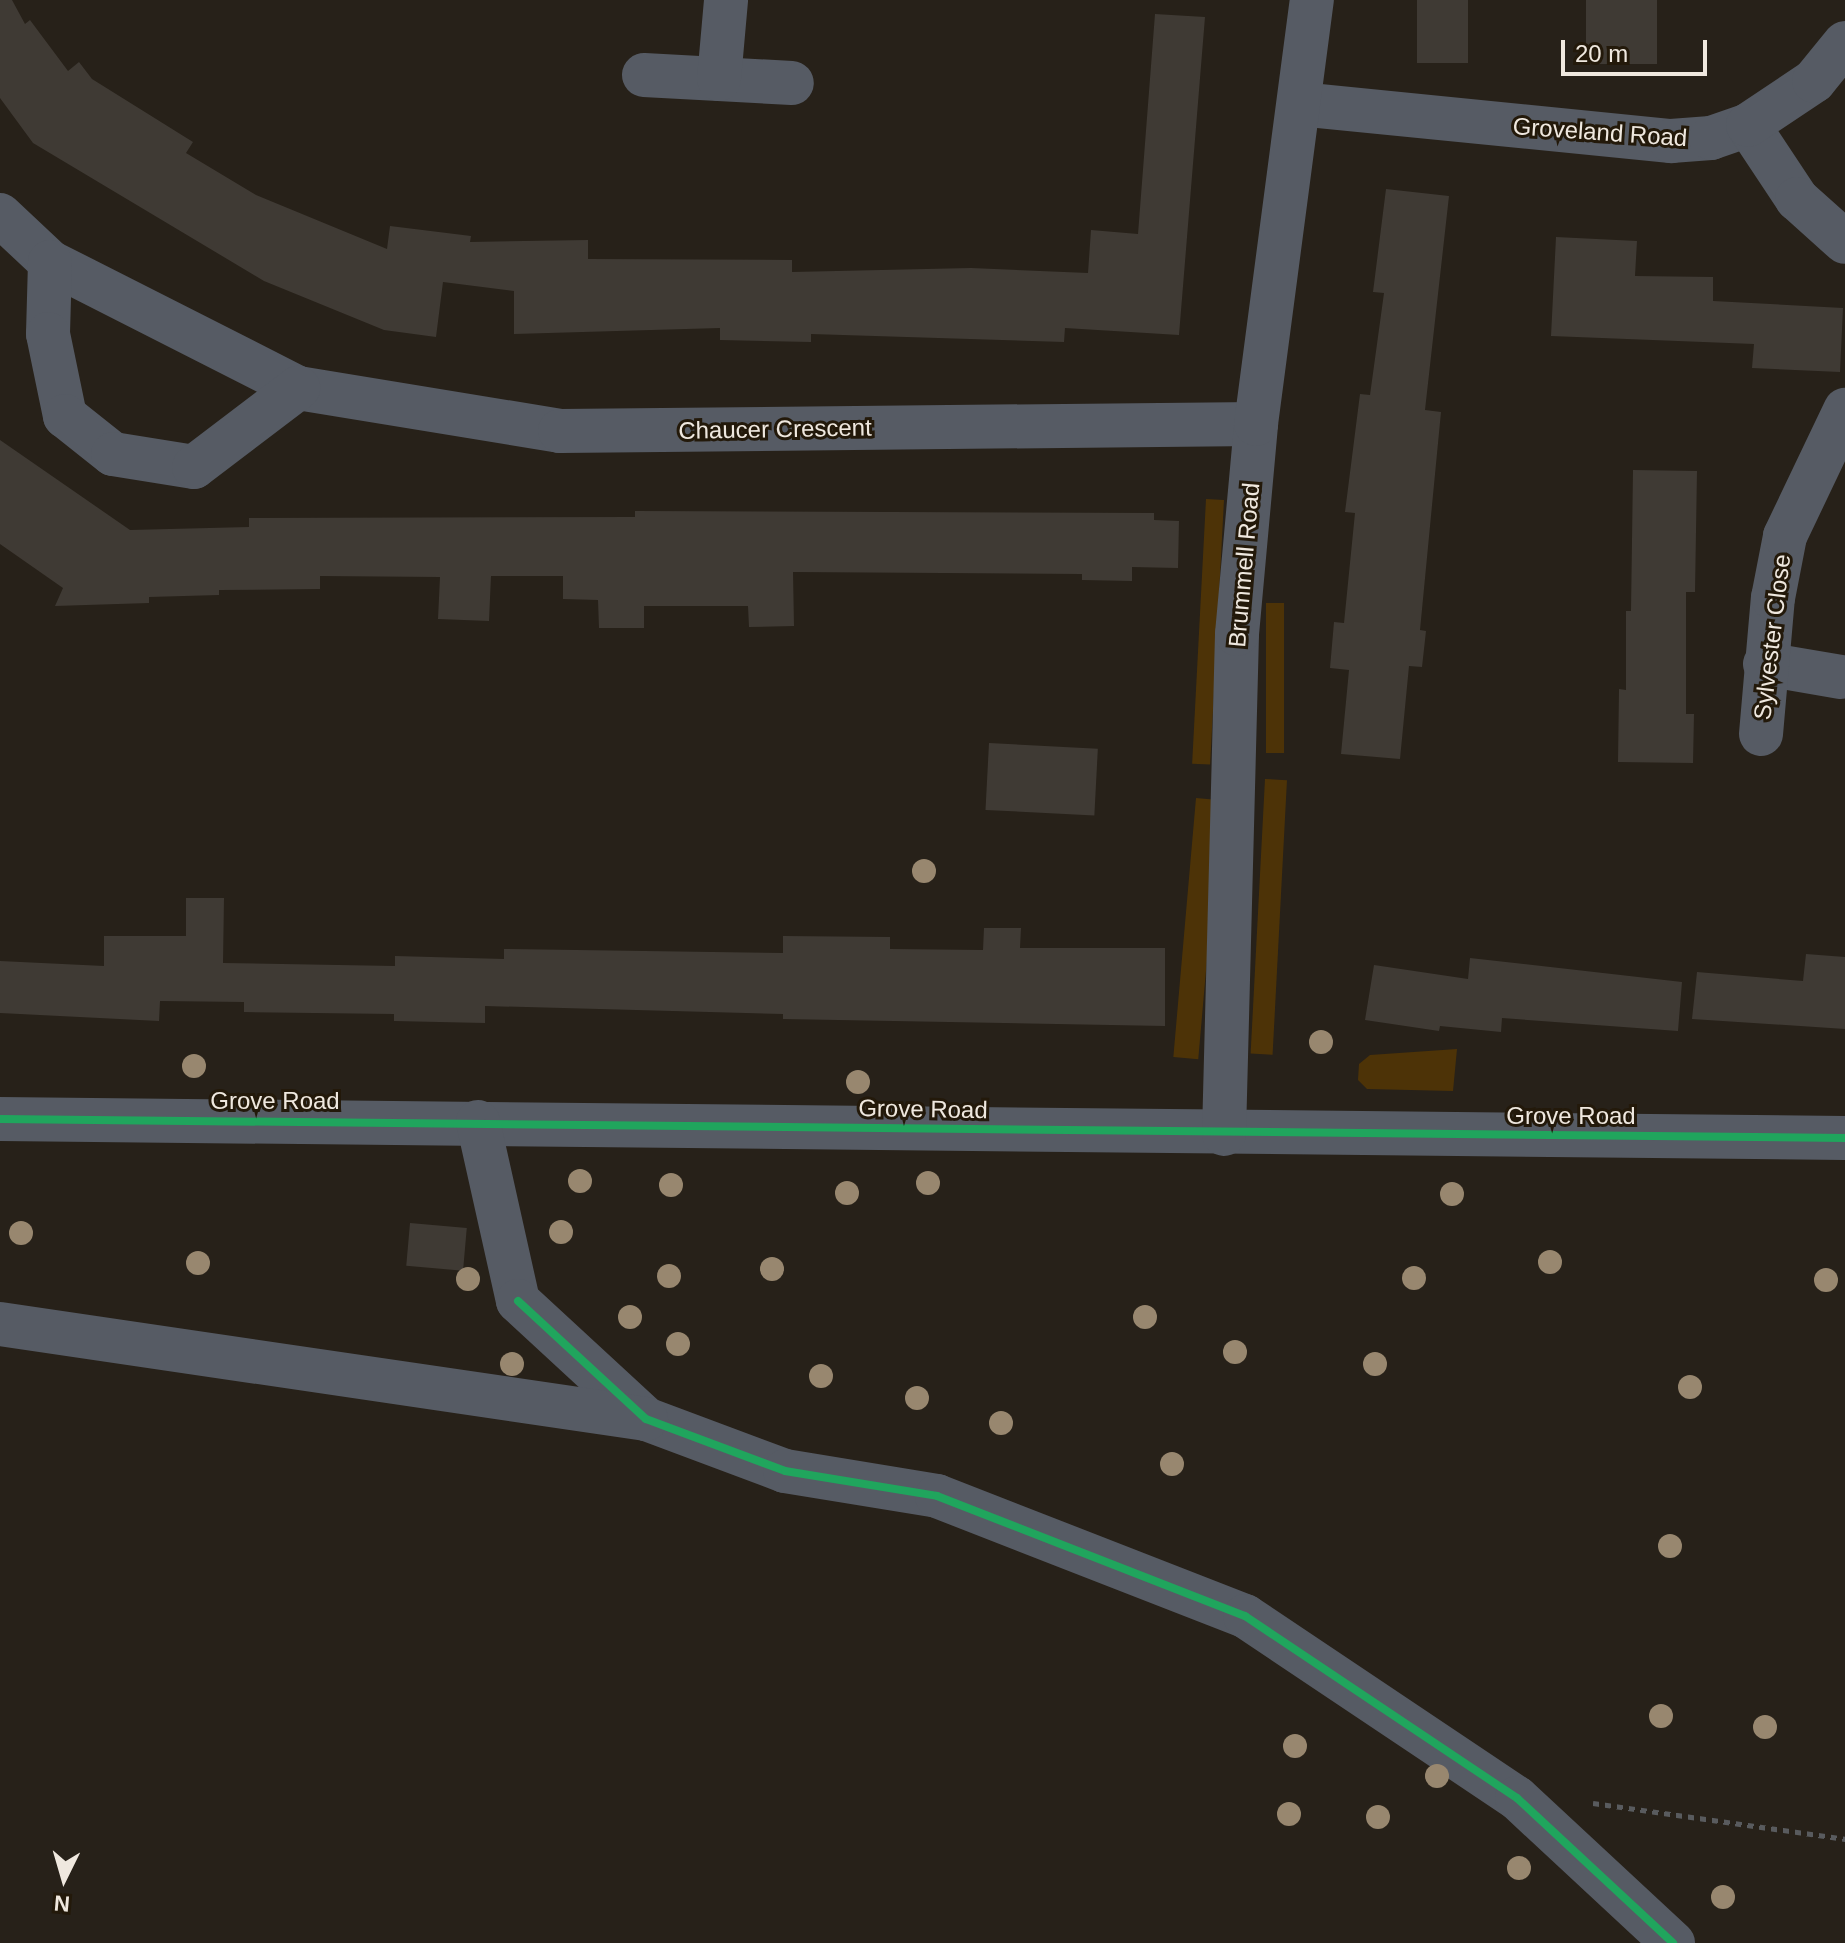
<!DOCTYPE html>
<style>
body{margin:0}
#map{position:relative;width:1845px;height:1943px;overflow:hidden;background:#272119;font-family:Arial,sans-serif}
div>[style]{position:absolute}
.green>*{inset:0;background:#4d3307;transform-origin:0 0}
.building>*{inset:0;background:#3f3a34;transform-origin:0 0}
.path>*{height:5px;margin-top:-2.5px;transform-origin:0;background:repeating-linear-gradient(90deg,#595b5e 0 6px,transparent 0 12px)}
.minor>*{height:44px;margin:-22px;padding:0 22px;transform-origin:22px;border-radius:22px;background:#565b64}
.cycleway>*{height:8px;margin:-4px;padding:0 4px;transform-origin:4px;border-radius:4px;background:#20a55d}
.trees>*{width:24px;height:24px;margin:-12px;border-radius:50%;background:#98876f}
span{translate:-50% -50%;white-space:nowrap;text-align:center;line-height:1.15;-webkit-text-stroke:6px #23190a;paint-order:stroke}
.street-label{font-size:24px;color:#efe8df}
.north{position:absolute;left:24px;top:1839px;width:80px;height:80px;-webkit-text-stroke:6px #23190a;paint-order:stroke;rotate:185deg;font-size:22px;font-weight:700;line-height:32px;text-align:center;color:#efe8df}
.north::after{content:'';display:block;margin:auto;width:28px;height:36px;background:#efe8df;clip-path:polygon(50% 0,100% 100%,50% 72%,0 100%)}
.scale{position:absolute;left:1561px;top:40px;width:146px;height:36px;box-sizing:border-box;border:4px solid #efe8df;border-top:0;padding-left:10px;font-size:24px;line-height:28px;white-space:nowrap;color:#efe8df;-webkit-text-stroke:6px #23190a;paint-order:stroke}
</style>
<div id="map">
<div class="green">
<i style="left:1206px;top:499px;width:18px;height:265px;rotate:3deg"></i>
<i style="left:1266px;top:603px;width:18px;height:150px"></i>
<i style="left:1265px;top:779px;width:22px;height:275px;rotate:3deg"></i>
<i style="left:1196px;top:798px;width:25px;height:260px;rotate:5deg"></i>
<i style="clip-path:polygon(1457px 1049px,1453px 1091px,1367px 1089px,1358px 1080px,1359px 1064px,1370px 1055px)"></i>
</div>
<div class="building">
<i style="clip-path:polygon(0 0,12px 0,25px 24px,30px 20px,68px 71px,79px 62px,92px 79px,193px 142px,186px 153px,256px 195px,387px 249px,390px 226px,471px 236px,470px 242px,588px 240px,588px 259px,792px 260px,792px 272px,971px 268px,1088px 273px,1091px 230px,1138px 234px,1155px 14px,1205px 17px,1179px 335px,1065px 328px,1064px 342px,811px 334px,811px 342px,720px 340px,720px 328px,514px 334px,514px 291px,443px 282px,436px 337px,384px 330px,264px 281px,33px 143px,0 98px)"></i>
<i style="left:1417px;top:0;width:51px;height:63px"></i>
<i style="left:1586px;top:0;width:71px;height:64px"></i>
<i style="clip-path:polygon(1386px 189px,1449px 196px,1425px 410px,1441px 412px,1420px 630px,1426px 631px,1422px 667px,1409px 666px,1400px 759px,1341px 754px,1349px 670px,1330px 668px,1334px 622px,1344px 623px,1355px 513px,1345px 512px,1360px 394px,1370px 395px,1384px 293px,1373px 292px)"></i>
<i style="clip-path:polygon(1556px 237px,1637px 241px,1635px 276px,1713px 277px,1713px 301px,1843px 308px,1840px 372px,1752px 368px,1754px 344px,1551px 336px)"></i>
<i style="clip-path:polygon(0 440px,130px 530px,249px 527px,249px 518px,635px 517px,635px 511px,1154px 513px,1154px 520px,1179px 521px,1178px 568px,1132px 567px,1132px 581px,1082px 580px,1082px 574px,793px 572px,794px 626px,749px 627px,748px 606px,644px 606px,644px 628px,599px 628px,598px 600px,563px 599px,563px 576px,491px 576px,489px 621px,438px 619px,440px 577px,320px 576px,320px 589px,219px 590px,219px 595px,149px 597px,149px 603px,55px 606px,63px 588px,0 544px)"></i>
<i style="clip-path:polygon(1633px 470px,1697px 471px,1695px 592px,1686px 592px,1686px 714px,1694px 714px,1693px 763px,1618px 762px,1619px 689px,1626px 690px,1626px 611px,1631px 611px)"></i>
<i style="left:989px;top:743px;width:109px;height:67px;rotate:3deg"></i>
<i style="clip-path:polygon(186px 898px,224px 898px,223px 963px,395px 966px,395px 956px,504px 959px,504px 949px,783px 953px,783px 936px,890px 937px,890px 949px,983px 950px,984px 928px,1021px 928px,1020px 948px,1165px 948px,1165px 1026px,783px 1019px,783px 1014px,485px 1006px,485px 1023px,439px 1022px,394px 1021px,394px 1014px,244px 1012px,244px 1002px,160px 1001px,159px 1021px,0 1013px,0 961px,104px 966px,104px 936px,186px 936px)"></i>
<i style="clip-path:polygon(1806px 954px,1845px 957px,1845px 1029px,1692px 1019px,1697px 972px,1803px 981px)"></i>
<i style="clip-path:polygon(1470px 958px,1682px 982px,1678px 1031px,1502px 1018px,1501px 1032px,1440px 1026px,1439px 1031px,1365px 1020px,1374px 965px,1468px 979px)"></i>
<i style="left:410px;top:1223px;width:57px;height:43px;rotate:5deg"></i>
</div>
<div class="path">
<i style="left:1593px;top:1803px;width:255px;rotate:8.1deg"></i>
</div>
<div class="minor">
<i style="left:644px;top:75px;width:148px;rotate:3.1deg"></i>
<i style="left:719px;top:79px;width:79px;rotate:-84.9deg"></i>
<i style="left:1299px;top:104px;width:374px;rotate:5.7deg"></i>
<i style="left:1671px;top:141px;width:40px;rotate:-4.3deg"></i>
<i style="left:1711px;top:138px;width:39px;rotate:-19deg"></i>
<i style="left:1748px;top:125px;width:89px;rotate:56.5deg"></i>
<i style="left:1797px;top:199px;width:64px;rotate:41.9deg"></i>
<i style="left:1748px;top:125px;width:79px;rotate:-33.7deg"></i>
<i style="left:1814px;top:81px;width:49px;rotate:-50.8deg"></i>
<i style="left:0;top:215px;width:69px;rotate:43.2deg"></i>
<i style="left:50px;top:262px;width:278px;rotate:26.9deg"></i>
<i style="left:298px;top:388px;width:266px;rotate:9.3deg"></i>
<i style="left:560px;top:431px;width:696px;rotate:-0.58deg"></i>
<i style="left:50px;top:262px;width:72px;rotate:91.6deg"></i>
<i style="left:48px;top:334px;width:84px;rotate:78.3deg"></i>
<i style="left:65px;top:416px;width:61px;rotate:38.4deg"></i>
<i style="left:113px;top:454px;width:82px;rotate:9.1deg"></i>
<i style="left:194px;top:467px;width:131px;rotate:-37.2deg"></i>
<i style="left:1765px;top:664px;width:77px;rotate:9.7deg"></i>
<i style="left:1761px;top:734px;width:137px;rotate:-85deg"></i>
<i style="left:1773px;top:598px;width:63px;rotate:-79deg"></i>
<i style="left:1785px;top:536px;width:140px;rotate:-64.5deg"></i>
<i style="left:0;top:1119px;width:1845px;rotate:0.59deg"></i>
<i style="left:478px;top:1122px;width:183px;rotate:77.4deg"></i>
<i style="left:518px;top:1301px;width:174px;rotate:42.7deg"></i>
<i style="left:646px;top:1419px;width:148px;rotate:20.5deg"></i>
<i style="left:785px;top:1471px;width:154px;rotate:9.3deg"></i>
<i style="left:937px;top:1496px;width:331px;rotate:21.3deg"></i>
<i style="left:1245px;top:1616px;width:327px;rotate:33.8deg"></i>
<i style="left:1517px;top:1798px;width:213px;rotate:42.9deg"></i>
<i style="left:1224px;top:1134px;width:500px;rotate:-88.51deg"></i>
<i style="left:1237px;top:634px;width:211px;rotate:-84.8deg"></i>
<i style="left:1256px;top:424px;width:428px;rotate:-82.5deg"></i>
<i style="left:0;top:1324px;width:653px;rotate:8.37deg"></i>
</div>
<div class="cycleway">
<i style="left:0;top:1119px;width:1845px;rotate:0.59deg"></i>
<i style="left:518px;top:1301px;width:174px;rotate:42.7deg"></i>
<i style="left:646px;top:1419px;width:148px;rotate:20.5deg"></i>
<i style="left:785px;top:1471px;width:154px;rotate:9.3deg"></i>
<i style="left:937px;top:1496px;width:331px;rotate:21.3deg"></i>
<i style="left:1245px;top:1616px;width:327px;rotate:33.8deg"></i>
<i style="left:1517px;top:1798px;width:213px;rotate:42.9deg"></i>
</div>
<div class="trees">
<i style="left:924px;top:871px"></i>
<i style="left:1321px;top:1042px"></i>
<i style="left:194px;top:1066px"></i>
<i style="left:858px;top:1082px"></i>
<i style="left:580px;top:1181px"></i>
<i style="left:928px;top:1183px"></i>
<i style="left:671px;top:1185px"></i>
<i style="left:847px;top:1193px"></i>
<i style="left:1452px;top:1194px"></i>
<i style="left:561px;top:1232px"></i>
<i style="left:21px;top:1233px"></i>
<i style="left:1550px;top:1262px"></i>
<i style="left:198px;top:1263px"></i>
<i style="left:772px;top:1269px"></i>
<i style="left:669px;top:1276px"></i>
<i style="left:1414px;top:1278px"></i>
<i style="left:468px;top:1279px"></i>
<i style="left:1826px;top:1280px"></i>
<i style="left:630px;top:1317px"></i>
<i style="left:1145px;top:1317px"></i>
<i style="left:678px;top:1344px"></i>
<i style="left:1235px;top:1352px"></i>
<i style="left:512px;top:1364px"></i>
<i style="left:1375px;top:1364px"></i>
<i style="left:821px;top:1376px"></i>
<i style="left:1690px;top:1387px"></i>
<i style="left:917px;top:1398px"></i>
<i style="left:1001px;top:1423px"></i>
<i style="left:1172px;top:1464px"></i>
<i style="left:1670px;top:1546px"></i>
<i style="left:1661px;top:1716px"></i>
<i style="left:1765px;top:1727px"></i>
<i style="left:1295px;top:1746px"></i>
<i style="left:1437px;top:1776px"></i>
<i style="left:1289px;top:1814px"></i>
<i style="left:1378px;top:1817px"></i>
<i style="left:1519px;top:1868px"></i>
<i style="left:1723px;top:1897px"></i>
</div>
<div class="street-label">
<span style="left:1600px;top:132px;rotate:4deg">Groveland Road</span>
<span style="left:775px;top:429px;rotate:-1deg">Chaucer Crescent</span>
<span style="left:1244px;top:565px;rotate:-85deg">Brummell Road</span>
<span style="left:1772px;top:637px;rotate:-83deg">Sylvester Close</span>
<span style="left:275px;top:1101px">Grove Road</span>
<span style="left:923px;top:1109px;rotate:1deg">Grove Road</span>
<span style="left:1571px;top:1116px">Grove Road</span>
</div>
<div class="north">N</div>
<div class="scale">20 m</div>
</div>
